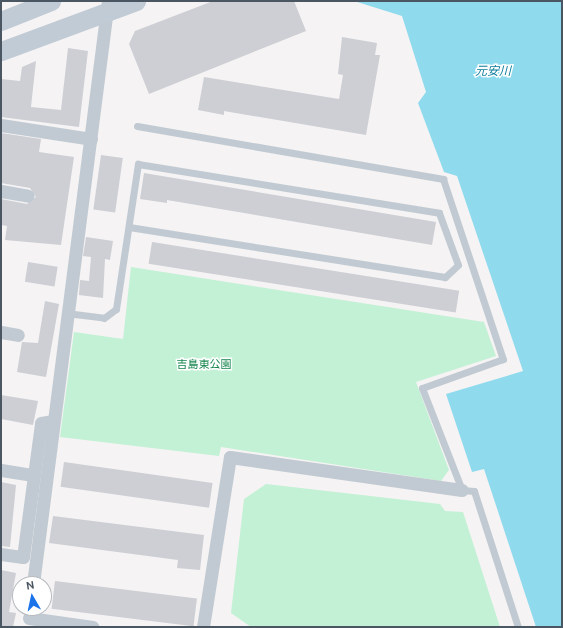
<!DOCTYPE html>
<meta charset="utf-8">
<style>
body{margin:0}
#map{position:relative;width:563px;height:628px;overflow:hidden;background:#f5f3f3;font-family:Ubuntu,"Noto Sans JP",sans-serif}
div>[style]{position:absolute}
.green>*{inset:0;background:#c3f1d5}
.water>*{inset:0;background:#90daee}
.building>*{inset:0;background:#cdcfd5;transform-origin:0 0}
.lane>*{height:7px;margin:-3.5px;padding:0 3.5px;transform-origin:3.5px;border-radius:3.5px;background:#c1cad2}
.street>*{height:13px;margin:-6.5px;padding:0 6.5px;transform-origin:6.5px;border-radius:6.5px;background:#c1cad2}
.secondary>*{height:19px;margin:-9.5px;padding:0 9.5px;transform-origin:9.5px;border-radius:9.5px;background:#c1cbd6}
span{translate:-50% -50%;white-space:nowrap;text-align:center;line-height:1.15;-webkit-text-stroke:3px #fff;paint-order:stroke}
.park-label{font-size:11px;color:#17864f}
.water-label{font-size:12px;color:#0c7c9b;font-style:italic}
.frame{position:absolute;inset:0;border:2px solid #4a5661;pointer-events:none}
.north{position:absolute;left:12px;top:576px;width:40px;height:40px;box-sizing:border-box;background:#fff;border:1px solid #b7bbc0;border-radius:50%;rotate:351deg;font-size:11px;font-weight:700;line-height:16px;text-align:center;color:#4a5661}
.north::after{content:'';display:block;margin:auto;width:14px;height:18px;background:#1a73e8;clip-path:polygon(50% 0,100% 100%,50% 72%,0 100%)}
</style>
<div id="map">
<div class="green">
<i style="clip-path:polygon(131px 267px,484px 322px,496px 356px,416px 382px,449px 470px,441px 481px,221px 447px,219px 456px,60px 437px,74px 332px,123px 339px)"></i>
<i style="clip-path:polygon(266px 484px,440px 504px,445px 511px,463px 512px,500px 627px,251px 627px,231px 613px,244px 499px)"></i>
</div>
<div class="water">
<i style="clip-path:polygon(354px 1px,562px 1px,562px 627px,536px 627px,484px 469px,472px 472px,446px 394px,523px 371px,457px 176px,444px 172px,418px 103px,426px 92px,402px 16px)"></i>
</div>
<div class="building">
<i style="clip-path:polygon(213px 1px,294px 1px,306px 31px,149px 94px,129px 44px,135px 31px)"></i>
<i style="clip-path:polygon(342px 37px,377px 43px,375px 55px,380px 55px,366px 135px,224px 111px,224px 115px,198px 110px,204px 77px,339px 99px,343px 75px,338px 74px)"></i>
<i style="clip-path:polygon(68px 48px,88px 51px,79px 127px,1px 117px,1px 79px,20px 81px,22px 67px,36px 61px,31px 107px,61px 110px)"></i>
<i style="clip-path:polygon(1px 133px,41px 139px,39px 152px,74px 157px,61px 245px,5px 240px,7px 226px,1px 225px,1px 199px,27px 204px,36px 197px,30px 188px,1px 183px)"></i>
<i style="left:101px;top:155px;width:22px;height:55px;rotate:8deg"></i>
<i style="clip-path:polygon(144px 173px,436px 222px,432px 245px,167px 200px,167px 203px,140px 199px)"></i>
<i style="clip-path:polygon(86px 237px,113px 241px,110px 260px,105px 259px,103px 298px,79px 295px,80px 280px,89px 281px,91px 257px,83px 256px)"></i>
<i style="left:152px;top:242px;width:311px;height:22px;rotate:9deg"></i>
<i style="left:28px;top:262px;width:30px;height:20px;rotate:9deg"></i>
<i style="clip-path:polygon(45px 301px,59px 304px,46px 377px,17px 372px,22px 342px,38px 343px)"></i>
<i style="clip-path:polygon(1px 395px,38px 401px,33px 425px,1px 419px)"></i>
<i style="left:64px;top:462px;width:150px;height:25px;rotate:8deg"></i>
<i style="clip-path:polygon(1px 482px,16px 485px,10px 547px,1px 546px)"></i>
<i style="clip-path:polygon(53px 516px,204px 535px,200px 570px,177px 568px,178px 560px,49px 543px)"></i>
<i style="clip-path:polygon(1px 570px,16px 573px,9px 612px,16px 613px,13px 627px,1px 627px)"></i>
<i style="left:55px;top:581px;width:143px;height:28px;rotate:7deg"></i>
</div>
<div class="lane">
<i style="left:137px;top:126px;width:311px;rotate:9.8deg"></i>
<i style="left:443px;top:179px;width:190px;rotate:71.6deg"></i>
<i style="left:503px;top:359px;width:86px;rotate:160.3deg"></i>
<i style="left:422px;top:388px;width:110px;rotate:68.6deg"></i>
<i style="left:462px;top:490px;width:12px;rotate:5deg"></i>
<i style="left:474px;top:491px;width:143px;rotate:72.1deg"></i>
<i style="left:66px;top:313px;width:38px;rotate:7deg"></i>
<i style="left:104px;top:318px;width:15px;rotate:-37deg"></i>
<i style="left:116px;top:309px;width:147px;rotate:-81.4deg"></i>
<i style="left:138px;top:164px;width:305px;rotate:9.2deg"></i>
<i style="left:439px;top:213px;width:55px;rotate:69.9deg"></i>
<i style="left:458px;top:265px;width:18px;rotate:137deg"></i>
<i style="left:445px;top:277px;width:320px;rotate:-171deg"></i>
</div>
<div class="street">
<i style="left:1px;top:125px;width:91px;rotate:8.8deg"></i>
<i style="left:1px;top:191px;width:27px;rotate:10deg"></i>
<i style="left:1px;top:332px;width:17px;rotate:10deg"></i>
<i style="left:1px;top:470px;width:31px;rotate:9deg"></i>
<i style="left:1px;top:554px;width:22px;rotate:8deg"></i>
<i style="left:23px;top:557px;width:135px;rotate:-82.3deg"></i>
<i style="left:41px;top:423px;width:11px;rotate:-10deg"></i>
<i style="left:33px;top:584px;width:588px;rotate:-82.67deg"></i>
<i style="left:29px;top:618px;width:64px;rotate:8.1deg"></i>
<i style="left:203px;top:627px;width:172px;rotate:-81deg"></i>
<i style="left:230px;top:457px;width:234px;rotate:8.1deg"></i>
</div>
<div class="secondary">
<i style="left:1px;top:21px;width:54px;rotate:-21.8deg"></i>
<i style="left:1px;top:51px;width:144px;rotate:-20.3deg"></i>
</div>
<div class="park-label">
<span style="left:204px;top:364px">吉島東公園</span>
</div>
<div class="water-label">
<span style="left:493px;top:71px">元安川</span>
</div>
<div class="frame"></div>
<div class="north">N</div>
</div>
